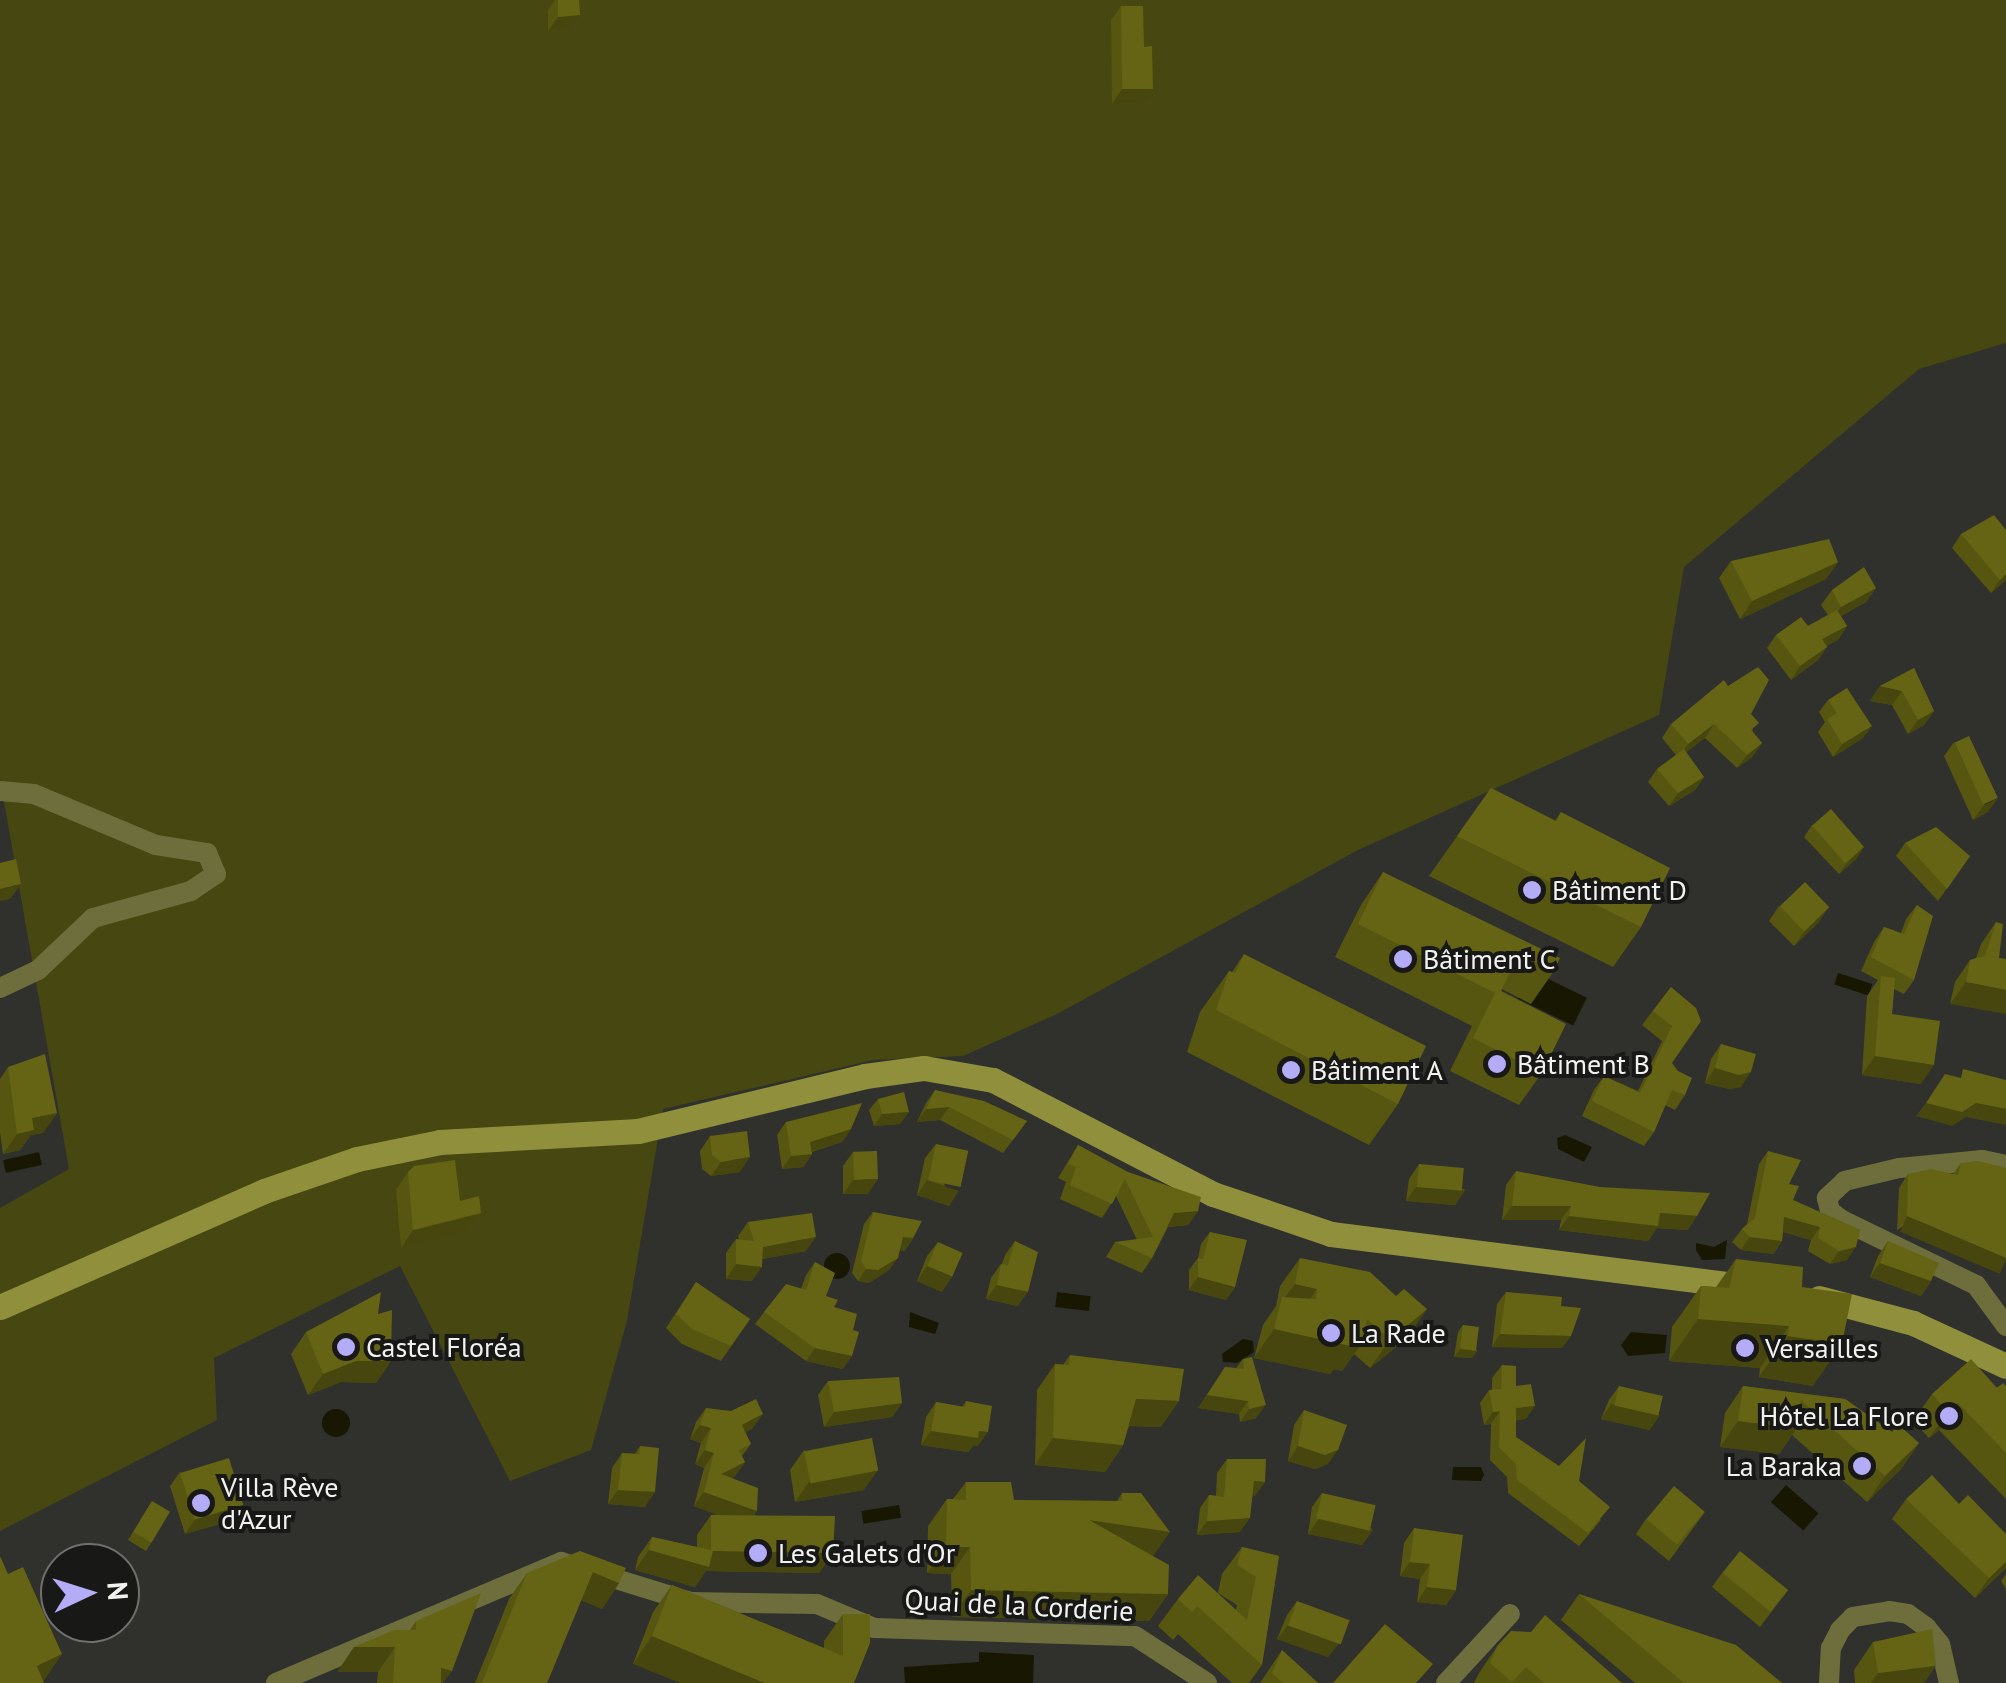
<!DOCTYPE html>
<meta charset="utf-8">
<style>
body{margin:0}
#map{position:relative;width:2006px;height:1683px;overflow:hidden;background:#30302d;font-family:"PT Sans",sans-serif}
div>[style]{position:absolute}
.green>*{inset:0;background:#474711}
.water>*{inset:0;background:#181802;transform-origin:0 0}
.round{border-radius:50%}
.minor>*{height:20px;margin:-10px;padding:0 10px;transform-origin:10px;border-radius:10px;background:#6d6e3c}
.secondary>*{height:25px;margin:-12.5px;padding:0 12.5px;transform-origin:12.5px;border-radius:12.5px;background:#90903c}
.wall>*{inset:0;background:#565611}
.shaded-wall>*{inset:0;background:#46460e;transform-origin:0 0}
.building>*{inset:0;background:#646414;transform-origin:0 0}
.dots>*{width:28px;height:28px;translate:-50% -50%;box-sizing:border-box;border:5px solid #181817;border-radius:50%}
span{translate:-50% -50%;white-space:nowrap;text-align:center;line-height:1.15;-webkit-text-stroke:8px #181817;paint-order:stroke}
.poi-label{font-size:28px;color:#f2f2f1}
.left{translate:0 -50%;text-align:left}
.right{translate:-100% -50%;text-align:right}
.street-label{font-size:28px;color:#f2f2f1}
.north{position:absolute;left:40px;top:1543px;width:100px;height:100px;box-sizing:border-box;background:#181817;border:2px solid #6f6f6e;border-radius:50%;rotate:86deg;font-size:28px;font-weight:700;line-height:40px;text-align:center;color:#f2f2f1}
.north::after{content:'';display:block;margin:auto;width:35px;height:45px;background:#b5acf8;clip-path:polygon(50% 0,100% 100%,50% 72%,0 100%)}
</style>
<div id="map">
<div class="green">
<i style="clip-path:polygon(0 0,2006px 0,2006px 343px,1919px 369px,1684px 567px,1659px 715px,1358px 850px,1057px 1014px,963px 1056px,873px 1060px,663px 1109px,627px 1321px,591px 1450px,510px 1481px,400px 1266px,214px 1358px,217px 1420px,0 1531px,0 1208px,69px 1169px,0 779px)"></i>
</div>
<div class="water">
<i style="left:1532px;top:971px;width:61px;height:31px;rotate:26deg"></i>
<i style="left:1838px;top:973px;width:36px;height:12px;rotate:18deg"></i>
<i style="clip-path:polygon(1565px 1135px,1592px 1147px,1584px 1162px,1558px 1149px,1557px 1138px)"></i>
<i style="left:39px;top:1152px;width:13px;height:37px;rotate:77deg"></i>
<i style="clip-path:polygon(1727px 1240px,1725px 1259px,1702px 1260px,1696px 1250px,1696px 1243px,1714px 1247px)"></i>
<i class="round" style="left:824px;top:1253px;width:26px;height:26px"></i>
<i style="left:1057px;top:1292px;width:34px;height:15px;rotate:7deg"></i>
<i style="clip-path:polygon(910px 1312px,939px 1323px,935px 1334px,909px 1327px)"></i>
<i style="clip-path:polygon(1631px 1332px,1667px 1335px,1665px 1353px,1628px 1356px,1621px 1345px)"></i>
<i style="clip-path:polygon(1243px 1339px,1253px 1341px,1254px 1352px,1237px 1363px,1223px 1362px,1222px 1354px)"></i>
<i class="round" style="left:322px;top:1409px;width:28px;height:28px"></i>
<i style="clip-path:polygon(1453px 1467px,1481px 1467px,1484px 1475px,1481px 1481px,1452px 1480px)"></i>
<i style="left:1786px;top:1485px;width:43px;height:23px;rotate:41deg"></i>
<i style="left:899px;top:1505px;width:13px;height:38px;rotate:81deg"></i>
<i style="clip-path:polygon(979px 1652px,1034px 1655px,1033px 1683px,905px 1683px,904px 1667px,979px 1662px)"></i>
</div>
<div class="minor">
<i style="left:0;top:791px;width:34px;rotate:5deg"></i>
<i style="left:34px;top:794px;width:132px;rotate:22.7deg"></i>
<i style="left:156px;top:845px;width:52px;rotate:8.9deg"></i>
<i style="left:207px;top:853px;width:23px;rotate:67deg"></i>
<i style="left:216px;top:874px;width:30px;rotate:146deg"></i>
<i style="left:191px;top:891px;width:102px;rotate:164.6deg"></i>
<i style="left:93px;top:918px;width:76px;rotate:136.6deg"></i>
<i style="left:38px;top:970px;width:42px;rotate:154.7deg"></i>
<i style="left:2006px;top:1165px;width:25px;rotate:-168deg"></i>
<i style="left:1982px;top:1160px;width:83px;rotate:174.5deg"></i>
<i style="left:1899px;top:1168px;width:56px;rotate:166.5deg"></i>
<i style="left:1845px;top:1181px;width:25px;rotate:137deg"></i>
<i style="left:1827px;top:1198px;width:13px;rotate:77deg"></i>
<i style="left:1830px;top:1211px;width:15px;rotate:37deg"></i>
<i style="left:1842px;top:1220px;width:149px;rotate:25.9deg"></i>
<i style="left:1976px;top:1285px;width:51px;rotate:53.8deg"></i>
<i style="left:276px;top:1683px;width:310px;rotate:-23deg"></i>
<i style="left:561px;top:1562px;width:135px;rotate:17.2deg"></i>
<i style="left:690px;top:1602px;width:127px;rotate:0.9deg"></i>
<i style="left:817px;top:1604px;width:62px;rotate:22.8deg"></i>
<i style="left:874px;top:1628px;width:261px;rotate:1.8deg"></i>
<i style="left:1135px;top:1636px;width:86px;rotate:33.1deg"></i>
<i style="left:1446px;top:1683px;width:94px;rotate:-47.2deg"></i>
<i style="left:1829px;top:1683px;width:35px;rotate:-87deg"></i>
<i style="left:1831px;top:1648px;width:20px;rotate:-63deg"></i>
<i style="left:1840px;top:1630px;width:18px;rotate:-45deg"></i>
<i style="left:1853px;top:1617px;width:36px;rotate:-9deg"></i>
<i style="left:1889px;top:1611px;width:19px;rotate:9deg"></i>
<i style="left:1908px;top:1614px;width:22px;rotate:36deg"></i>
<i style="left:1926px;top:1627px;width:22px;rotate:51deg"></i>
<i style="left:1940px;top:1644px;width:40px;rotate:77deg"></i>
</div>
<div class="secondary">
<i style="left:1819px;top:1298px;width:97px;rotate:14.9deg"></i>
<i style="left:1913px;top:1323px;width:102px;rotate:24.8deg"></i>
<i style="left:0;top:1307px;width:288px;rotate:-23.7deg"></i>
<i style="left:264px;top:1191px;width:98px;rotate:-19deg"></i>
<i style="left:357px;top:1159px;width:85px;rotate:-11.6deg"></i>
<i style="left:440px;top:1142px;width:198px;rotate:-3.2deg"></i>
<i style="left:638px;top:1131px;width:234px;rotate:-13.6deg"></i>
<i style="left:865px;top:1076px;width:60px;rotate:-7.7deg"></i>
<i style="left:924px;top:1068px;width:70px;rotate:9.9deg"></i>
<i style="left:993px;top:1080px;width:248px;rotate:27.4deg"></i>
<i style="left:1213px;top:1194px;width:125px;rotate:18.7deg"></i>
<i style="left:1331px;top:1234px;width:422px;rotate:7.2deg"></i>
</div>
<div class="wall">
<i style="clip-path:polygon(555px 0,579px 0,570px 29px,548px 31px,548px 10px)"></i>
<i style="clip-path:polygon(1121px 6px,1143px 103px,1112px 104px,1111px 20px)"></i>
<i style="clip-path:polygon(2006px 530px,2006px 580px,1991px 593px,1952px 548px,1961px 534px)"></i>
<i style="clip-path:polygon(1731px 561px,1838px 562px,1826px 579px,1740px 619px,1719px 578px)"></i>
<i style="clip-path:polygon(1876px 588px,1866px 602px,1841px 616px,1847px 626px,1838px 640px,1827px 645px,1827px 647px,1818px 660px,1791px 680px,1767px 648px,1776px 635px,1808px 626px,1828px 615px,1821px 605px,1832px 590px)"></i>
<i style="clip-path:polygon(1914px 668px,1934px 711px,1924px 725px,1908px 734px,1892px 705px,1870px 701px,1880px 686px)"></i>
<i style="clip-path:polygon(1828px 700px,1863px 738px,1833px 757px,1818px 732px,1825px 722px,1819px 712px)"></i>
<i style="clip-path:polygon(1751px 714px,1753px 732px,1762px 743px,1752px 757px,1737px 768px,1705px 738px,1686px 752px,1704px 777px,1695px 790px,1669px 806px,1648px 782px,1657px 769px,1676px 755px,1662px 738px,1671px 724px)"></i>
<i style="clip-path:polygon(1954px 742px,1988px 812px,1973px 820px,1944px 756px)"></i>
<i style="clip-path:polygon(1491px 788px,1555px 821px,1561px 812px,1641px 927px,1613px 967px,1429px 876px)"></i>
<i style="clip-path:polygon(1812px 825px,1864px 847px,1856px 859px,1839px 874px,1804px 837px)"></i>
<i style="clip-path:polygon(1905px 843px,1970px 856px,1938px 901px,1896px 856px)"></i>
<i style="clip-path:polygon(1383px 872px,1554px 971px,1531px 1004px,1502px 989px,1501px 991px,1542px 1073px,1519px 1105px,1450px 1071px,1472px 1026px,1335px 957px,1361px 905px)"></i>
<i style="clip-path:polygon(1917px 905px,1914px 980px,1904px 994px,1894px 989px,1892px 1014px,1921px 1084px,1862px 1075px,1867px 996px,1878px 980px,1861px 971px,1874px 942px,1884px 927px,1901px 933px,1906px 919px)"></i>
<i style="clip-path:polygon(1779px 906px,1819px 922px,1794px 946px,1769px 921px)"></i>
<i style="clip-path:polygon(1996px 922px,1999px 958px,1950px 1004px,1955px 982px,1970px 960px,1976px 958px,1981px 944px)"></i>
<i style="clip-path:polygon(1244px 954px,1398px 1104px,1369px 1145px,1187px 1052px,1200px 1012px,1229px 971px,1232px 972px)"></i>
<i style="clip-path:polygon(1671px 987px,1672px 1063px,1685px 1095px,1675px 1110px,1665px 1105px,1654px 1132px,1644px 1146px,1582px 1116px,1594px 1090px,1604px 1076px,1638px 1091px,1662px 1041px,1642px 1025px)"></i>
<i style="clip-path:polygon(1721px 1044px,1741px 1087px,1729px 1089px,1705px 1083px,1711px 1059px)"></i>
<i style="clip-path:polygon(8px 1067px,57px 1113px,43px 1133px,31px 1135px,20px 1150px,3px 1154px,0 1132px,0 1079px)"></i>
<i style="clip-path:polygon(935px 1090px,1027px 1121px,1003px 1153px,940px 1120px,917px 1122px,926px 1103px)"></i>
<i style="clip-path:polygon(878px 1099px,900px 1124px,874px 1126px,869px 1110px)"></i>
<i style="clip-path:polygon(786px 1122px,851px 1129px,842px 1142px,812px 1152px,812px 1154px,803px 1167px,782px 1169px,777px 1135px)"></i>
<i style="clip-path:polygon(710px 1136px,740px 1172px,711px 1176px,702px 1169px,700px 1151px)"></i>
<i style="clip-path:polygon(936px 1144px,949px 1206px,917px 1195px,925px 1158px)"></i>
<i style="clip-path:polygon(1078px 1145px,1198px 1211px,1188px 1225px,1168px 1227px,1152px 1258px,1142px 1273px,1106px 1257px,1115px 1242px,1137px 1240px,1116px 1196px,1102px 1218px,1060px 1199px,1066px 1182px,1058px 1178px)"></i>
<i style="clip-path:polygon(1768px 1151px,1789px 1184px,1793px 1200px,1860px 1230px,1847px 1260px,1830px 1264px,1808px 1251px,1811px 1240px,1783px 1232px,1782px 1241px,1773px 1254px,1741px 1250px,1732px 1242px,1742px 1229px,1747px 1224px,1759px 1164px)"></i>
<i style="clip-path:polygon(853px 1152px,868px 1194px,843px 1194px,843px 1166px)"></i>
<i style="clip-path:polygon(1961px 1163px,2006px 1168px,1897px 1230px,1899px 1188px,1908px 1174px,1953px 1174px)"></i>
<i style="clip-path:polygon(1419px 1164px,1465px 1190px,1455px 1205px,1406px 1201px,1409px 1179px)"></i>
<i style="clip-path:polygon(1516px 1171px,1688px 1230px,1657px 1228px,1648px 1241px,1559px 1230px,1561px 1220px,1502px 1220px,1506px 1185px)"></i>
<i style="clip-path:polygon(408px 1172px,481px 1213px,469px 1231px,401px 1248px,396px 1190px)"></i>
<i style="clip-path:polygon(873px 1212px,913px 1238px,905px 1251px,900px 1250px,889px 1270px,869px 1283px,858px 1281px,852px 1273px,864px 1224px)"></i>
<i style="clip-path:polygon(748px 1222px,806px 1251px,762px 1259px,752px 1281px,726px 1279px,726px 1253px,736px 1239px,739px 1240px,738px 1236px)"></i>
<i style="clip-path:polygon(1210px 1232px,1235px 1287px,1226px 1300px,1189px 1290px,1189px 1270px,1198px 1258px,1201px 1244px)"></i>
<i style="clip-path:polygon(1015px 1241px,1018px 1306px,986px 1299px,991px 1278px,1001px 1264px,1002px 1264px,1005px 1255px)"></i>
<i style="clip-path:polygon(1888px 1241px,1931px 1281px,1921px 1296px,1870px 1277px,1878px 1256px)"></i>
<i style="clip-path:polygon(938px 1242px,942px 1292px,917px 1281px,927px 1256px)"></i>
<i style="clip-path:polygon(1300px 1258px,1396px 1296px,1427px 1309px,1407px 1338px,1370px 1368px,1354px 1354px,1342px 1371px,1334px 1369px,1330px 1374px,1254px 1358px,1263px 1325px,1276px 1306px,1280px 1286px)"></i>
<i style="clip-path:polygon(1736px 1259px,1802px 1287px,1813px 1386px,1759px 1377px,1760px 1368px,1669px 1361px,1672px 1327px,1701px 1286px,1716px 1287px)"></i>
<i style="clip-path:polygon(815px 1262px,826px 1296px,834px 1307px,843px 1369px,806px 1361px,755px 1324px,764px 1312px,801px 1289px,806px 1275px)"></i>
<i style="clip-path:polygon(696px 1282px,750px 1319px,721px 1361px,682px 1344px,666px 1328px)"></i>
<i style="clip-path:polygon(1506px 1292px,1562px 1348px,1492px 1347px,1497px 1304px)"></i>
<i style="clip-path:polygon(378px 1314px,391px 1361px,376px 1383px,341px 1382px,308px 1395px,291px 1354px,306px 1332px)"></i>
<i style="clip-path:polygon(1463px 1325px,1477px 1351px,1472px 1358px,1454px 1357px,1458px 1332px)"></i>
<i style="clip-path:polygon(1070px 1355px,1161px 1427px,1129px 1426px,1123px 1445px,1105px 1472px,1035px 1465px,1037px 1390px,1055px 1364px,1063px 1365px)"></i>
<i style="clip-path:polygon(1243px 1359px,1256px 1418px,1240px 1422px,1239px 1414px,1198px 1408px,1225px 1367px,1236px 1368px)"></i>
<i style="clip-path:polygon(1502px 1365px,1516px 1386px,1526px 1419px,1516px 1420px,1516px 1437px,1579px 1481px,1601px 1520px,1579px 1546px,1508px 1493px,1507px 1477px,1490px 1460px,1491px 1424px,1484px 1425px,1480px 1403px,1489px 1390px,1492px 1390px,1492px 1378px)"></i>
<i style="clip-path:polygon(828px 1381px,902px 1403px,892px 1417px,824px 1427px,818px 1395px)"></i>
<i style="clip-path:polygon(1619px 1386px,1650px 1430px,1601px 1419px,1609px 1400px)"></i>
<i style="clip-path:polygon(1743px 1386px,1845px 1399px,1892px 1432px,1919px 1443px,1901px 1469px,1867px 1502px,1792px 1435px,1779px 1454px,1720px 1447px,1725px 1413px)"></i>
<i style="clip-path:polygon(2006px 1386px,2006px 1499px,1939px 1430px,1929px 1438px,1913px 1421px,1932px 1394px)"></i>
<i style="clip-path:polygon(966px 1401px,978px 1446px,973px 1446px,968px 1452px,921px 1445px,926px 1417px,936px 1402px,962px 1407px)"></i>
<i style="clip-path:polygon(706px 1408px,752px 1429px,745px 1432px,751px 1444px,742px 1456px,745px 1462px,735px 1476px,732px 1478px,755px 1515px,833px 1553px,819px 1573px,706px 1571px,695px 1587px,635px 1570px,638px 1557px,652px 1537px,697px 1547px,697px 1535px,711px 1515px,718px 1515px,694px 1506px,704px 1468px,695px 1464px,701px 1443px,690px 1439px,696px 1422px)"></i>
<i style="clip-path:polygon(1304px 1410px,1328px 1464px,1315px 1469px,1288px 1461px,1294px 1425px)"></i>
<i style="clip-path:polygon(640px 1446px,645px 1507px,608px 1504px,612px 1468px,622px 1453px,635px 1454px)"></i>
<i style="clip-path:polygon(804px 1450px,864px 1490px,795px 1502px,790px 1470px)"></i>
<i style="clip-path:polygon(1227px 1459px,1255px 1496px,1253px 1495px,1240px 1532px,1197px 1535px,1200px 1508px,1209px 1495px,1216px 1496px,1217px 1473px)"></i>
<i style="clip-path:polygon(180px 1472px,233px 1520px,185px 1534px,170px 1486px)"></i>
<i style="clip-path:polygon(966px 1482px,1014px 1500px,1117px 1501px,1122px 1493px,1153px 1556px,1168px 1594px,1149px 1621px,952px 1617px,951px 1574px,927px 1573px,928px 1526px,947px 1499px,953px 1499px)"></i>
<i style="clip-path:polygon(1322px 1493px,1373px 1530px,1362px 1545px,1308px 1534px,1312px 1507px)"></i>
<i style="clip-path:polygon(1906px 1499px,2006px 1568px,1975px 1598px,1892px 1519px)"></i>
<i style="clip-path:polygon(152px 1501px,151px 1543px,146px 1551px,128px 1540px)"></i>
<i style="clip-path:polygon(1705px 1512px,1669px 1561px,1636px 1534px,1646px 1519px)"></i>
<i style="clip-path:polygon(1414px 1528px,1456px 1590px,1446px 1605px,1417px 1602px,1420px 1579px,1400px 1576px,1404px 1543px)"></i>
<i style="clip-path:polygon(1242px 1547px,1279px 1556px,1262px 1665px,1249px 1683px,1232px 1683px,1178px 1634px,1173px 1640px,1158px 1626px,1178px 1599px,1236px 1610px,1237px 1605px,1218px 1593px,1222px 1574px)"></i>
<i style="clip-path:polygon(527px 1573px,619px 1583px,602px 1609px,581px 1600px,547px 1683px,475px 1683px,509px 1599px)"></i>
<i style="clip-path:polygon(1722px 1573px,1788px 1590px,1760px 1627px,1712px 1587px)"></i>
<i style="clip-path:polygon(2006px 1574px,2006px 1589px,2001px 1581px)"></i>
<i style="clip-path:polygon(672px 1585px,824px 1648px,824px 1641px,843px 1614px,854px 1683px,633px 1664px,653px 1612px)"></i>
<i style="clip-path:polygon(1579px 1594px,1782px 1683px,1635px 1683px,1561px 1620px)"></i>
<i style="clip-path:polygon(1297px 1601px,1339px 1643px,1328px 1657px,1277px 1639px,1287px 1615px)"></i>
<i style="clip-path:polygon(416px 1621px,443px 1683px,377px 1683px,378px 1672px,337px 1672px,410px 1630px)"></i>
<i style="clip-path:polygon(1873px 1642px,1924px 1683px,1855px 1683px,1854px 1670px)"></i>
<i style="clip-path:polygon(1498px 1645px,1622px 1683px,1474px 1683px,1479px 1673px)"></i>
<i style="clip-path:polygon(1282px 1650px,1318px 1683px,1260px 1683px)"></i>
</div>
<div class="shaded-wall">
<i style="clip-path:polygon(580px 15px,570px 29px,548px 31px,558px 17px)"></i>
<i style="clip-path:polygon(1122px 89px,1153px 89px,1143px 103px,1112px 104px)"></i>
<i style="clip-path:polygon(1838px 562px,1826px 579px,1740px 619px,1752px 601px)"></i>
<i style="clip-path:polygon(2006px 574px,2006px 580px,1991px 593px,2000px 580px)"></i>
<i style="clip-path:polygon(1876px 588px,1866px 602px,1831px 621px,1841px 607px)"></i>
<i style="clip-path:polygon(1847px 626px,1838px 640px,1813px 653px,1822px 639px)"></i>
<i style="clip-path:polygon(1827px 647px,1818px 660px,1791px 680px,1800px 666px)"></i>
<i style="clip-path:polygon(1880px 686px,1902px 691px,1892px 705px,1870px 701px)"></i>
<i style="clip-path:polygon(1934px 711px,1924px 725px,1908px 734px,1918px 720px)"></i>
<i style="clip-path:polygon(1714px 724px,1705px 738px,1678px 758px,1688px 744px)"></i>
<i style="clip-path:polygon(1872px 726px,1863px 738px,1833px 757px,1842px 744px)"></i>
<i style="clip-path:polygon(1762px 743px,1752px 757px,1737px 768px,1747px 755px)"></i>
<i style="clip-path:polygon(1704px 777px,1695px 790px,1669px 806px,1678px 793px)"></i>
<i style="clip-path:polygon(1998px 798px,1988px 812px,1973px 820px,1983px 806px)"></i>
<i style="clip-path:polygon(1864px 847px,1856px 859px,1839px 874px,1847px 863px)"></i>
<i style="clip-path:polygon(21px 884px,10px 899px,0 901px,0 889px)"></i>
<i style="clip-path:polygon(1829px 907px,1819px 922px,1794px 946px,1804px 932px)"></i>
<i style="clip-path:polygon(1966px 982px,2006px 990px,2006px 1014px,1950px 1004px)"></i>
<i style="clip-path:polygon(1875px 1056px,1934px 1065px,1921px 1084px,1862px 1075px)"></i>
<i style="clip-path:polygon(1715px 1068px,1751px 1072px,1741px 1087px,1729px 1089px,1705px 1083px)"></i>
<i style="clip-path:polygon(1926px 1103px,1976px 1103px,2006px 1109px,2006px 1125px,1966px 1117px,1952px 1126px,1916px 1116px)"></i>
<i style="clip-path:polygon(949px 1107px,940px 1120px,917px 1122px,926px 1109px)"></i>
<i style="clip-path:polygon(909px 1112px,900px 1124px,874px 1126px,882px 1114px)"></i>
<i style="clip-path:polygon(57px 1113px,43px 1133px,31px 1135px,20px 1150px,3px 1154px,17px 1134px,32px 1118px)"></i>
<i style="clip-path:polygon(851px 1129px,842px 1142px,801px 1155px,810px 1142px)"></i>
<i style="clip-path:polygon(812px 1154px,803px 1167px,782px 1169px,791px 1156px)"></i>
<i style="clip-path:polygon(750px 1157px,740px 1172px,711px 1176px,721px 1162px)"></i>
<i style="clip-path:polygon(878px 1179px,868px 1194px,843px 1194px,853px 1180px)"></i>
<i style="clip-path:polygon(927px 1180px,959px 1191px,949px 1206px,917px 1195px)"></i>
<i style="clip-path:polygon(1416px 1187px,1465px 1190px,1455px 1205px,1406px 1201px)"></i>
<i style="clip-path:polygon(1512px 1206px,1571px 1206px,1561px 1220px,1502px 1220px)"></i>
<i style="clip-path:polygon(1198px 1211px,1188px 1225px,1165px 1227px,1174px 1213px)"></i>
<i style="clip-path:polygon(481px 1213px,469px 1231px,401px 1248px,413px 1230px)"></i>
<i style="clip-path:polygon(1660px 1213px,1697px 1216px,1688px 1230px,1657px 1228px,1648px 1241px,1559px 1230px,1569px 1216px)"></i>
<i style="left:1907px;top:1216px;width:108px;height:17px;rotate:23deg"></i>
<i style="clip-path:polygon(1784px 1217px,1820px 1227px,1811px 1240px,1775px 1230px)"></i>
<i style="clip-path:polygon(816px 1237px,806px 1251px,753px 1261px,763px 1247px)"></i>
<i style="clip-path:polygon(903px 1237px,913px 1238px,905px 1251px,894px 1249px)"></i>
<i style="clip-path:polygon(1750px 1237px,1782px 1241px,1773px 1254px,1741px 1250px)"></i>
<i style="clip-path:polygon(1856px 1247px,1847px 1260px,1830px 1264px,1839px 1251px)"></i>
<i style="clip-path:polygon(898px 1258px,889px 1270px,869px 1283px,858px 1281px,866px 1269px)"></i>
<i style="clip-path:polygon(1880px 1263px,1931px 1281px,1921px 1296px,1870px 1277px)"></i>
<i style="clip-path:polygon(736px 1264px,762px 1267px,752px 1281px,726px 1279px)"></i>
<i style="clip-path:polygon(927px 1266px,952px 1277px,942px 1292px,917px 1281px)"></i>
<i style="clip-path:polygon(1198px 1277px,1235px 1287px,1226px 1300px,1189px 1290px)"></i>
<i style="clip-path:polygon(1295px 1284px,1317px 1289px,1297px 1318px,1280px 1304px)"></i>
<i style="clip-path:polygon(997px 1285px,1028px 1292px,1018px 1306px,986px 1299px)"></i>
<i style="clip-path:polygon(1427px 1309px,1407px 1338px,1370px 1368px,1390px 1340px)"></i>
<i style="clip-path:polygon(1698px 1319px,1789px 1326px,1760px 1368px,1669px 1361px)"></i>
<i style="clip-path:polygon(1274px 1329px,1351px 1340px,1362px 1343px,1342px 1371px,1334px 1369px,1330px 1374px,1254px 1358px)"></i>
<i style="clip-path:polygon(1500px 1334px,1571px 1336px,1562px 1348px,1492px 1347px)"></i>
<i style="clip-path:polygon(1788px 1336px,1842px 1344px,1813px 1386px,1759px 1377px)"></i>
<i style="clip-path:polygon(815px 1348px,852px 1356px,843px 1369px,806px 1361px)"></i>
<i style="clip-path:polygon(1460px 1349px,1477px 1351px,1472px 1358px,1454px 1357px)"></i>
<i style="clip-path:polygon(356px 1361px,391px 1361px,376px 1383px,341px 1382px,308px 1395px,323px 1374px)"></i>
<i style="clip-path:polygon(1207px 1395px,1248px 1401px,1239px 1414px,1198px 1408px)"></i>
<i style="clip-path:polygon(1136px 1399px,1179px 1401px,1161px 1427px,1117px 1425px)"></i>
<i style="clip-path:polygon(902px 1403px,892px 1417px,824px 1427px,834px 1412px)"></i>
<i style="clip-path:polygon(1958px 1403px,1939px 1430px,1929px 1438px,1948px 1412px)"></i>
<i style="clip-path:polygon(1611px 1404px,1660px 1415px,1650px 1430px,1601px 1419px)"></i>
<i style="clip-path:polygon(1266px 1405px,1256px 1418px,1240px 1422px,1249px 1409px)"></i>
<i style="clip-path:polygon(1535px 1406px,1526px 1419px,1507px 1422px,1516px 1408px)"></i>
<i style="clip-path:polygon(1500px 1411px,1491px 1424px,1484px 1425px,1493px 1412px)"></i>
<i style="clip-path:polygon(763px 1414px,752px 1429px,732px 1439px,742px 1425px)"></i>
<i style="clip-path:polygon(1738px 1421px,1797px 1428px,1779px 1454px,1720px 1447px)"></i>
<i style="clip-path:polygon(700px 1425px,711px 1428px,701px 1443px,690px 1439px)"></i>
<i style="clip-path:polygon(931px 1431px,979px 1431px,988px 1432px,978px 1446px,973px 1446px,968px 1452px,921px 1445px)"></i>
<i style="clip-path:polygon(1053px 1438px,1123px 1445px,1105px 1472px,1035px 1465px)"></i>
<i style="clip-path:polygon(1919px 1443px,1901px 1469px,1867px 1502px,1885px 1476px)"></i>
<i style="clip-path:polygon(1298px 1446px,1338px 1450px,1328px 1464px,1315px 1469px,1288px 1461px)"></i>
<i style="clip-path:polygon(705px 1450px,714px 1453px,704px 1468px,695px 1464px)"></i>
<i style="clip-path:polygon(745px 1462px,735px 1476px,711px 1488px,721px 1474px)"></i>
<i style="clip-path:polygon(878px 1470px,864px 1490px,795px 1502px,809px 1482px)"></i>
<i style="clip-path:polygon(1254px 1481px,1265px 1482px,1255px 1496px,1245px 1495px)"></i>
<i style="clip-path:polygon(618px 1490px,655px 1492px,645px 1507px,608px 1504px)"></i>
<i style="clip-path:polygon(704px 1492px,757px 1511px,747px 1526px,694px 1506px)"></i>
<i style="clip-path:polygon(243px 1505px,233px 1520px,185px 1534px,195px 1519px)"></i>
<i style="clip-path:polygon(1250px 1518px,1240px 1532px,1197px 1535px,1207px 1521px)"></i>
<i style="clip-path:polygon(1319px 1519px,1373px 1530px,1362px 1545px,1308px 1534px)"></i>
<i style="clip-path:polygon(1089px 1520px,1170px 1532px,1151px 1559px)"></i>
<i style="clip-path:polygon(946px 1547px,970px 1547px,951px 1574px,927px 1573px)"></i>
<i style="clip-path:polygon(649px 1550px,713px 1551px,833px 1553px,819px 1573px,706px 1571px,695px 1587px,635px 1570px)"></i>
<i style="clip-path:polygon(1410px 1562px,1430px 1564px,1420px 1579px,1400px 1576px)"></i>
<i style="clip-path:polygon(2006px 1562px,2006px 1568px,1975px 1598px,1989px 1578px)"></i>
<i style="clip-path:polygon(593px 1572px,619px 1583px,602px 1609px,575px 1598px)"></i>
<i style="clip-path:polygon(1427px 1587px,1456px 1590px,1446px 1605px,1417px 1602px)"></i>
<i style="clip-path:polygon(971px 1590px,1168px 1594px,1149px 1621px,952px 1617px)"></i>
<i style="clip-path:polygon(1288px 1625px,1339px 1643px,1328px 1657px,1277px 1639px)"></i>
<i style="clip-path:polygon(652px 1636px,764px 1683px,680px 1683px,633px 1664px)"></i>
<i style="clip-path:polygon(354px 1647px,395px 1647px,378px 1672px,337px 1672px)"></i>
<i style="clip-path:polygon(62px 1654px,43px 1682px,37px 1666px)"></i>
<i style="clip-path:polygon(1936px 1666px,1924px 1683px,1871px 1683px,1878px 1673px)"></i>
<i style="clip-path:polygon(441px 1668px,452px 1671px,443px 1683px,430px 1683px)"></i>
</div>
<div class="building">
<i style="clip-path:polygon(558px 0,579px 0,580px 15px,558px 17px)"></i>
<i style="clip-path:polygon(1121px 6px,1143px 6px,1144px 47px,1152px 46px,1153px 89px,1122px 89px)"></i>
<i style="clip-path:polygon(1994px 515px,2006px 530px,2006px 574px,2000px 580px,1961px 534px)"></i>
<i style="clip-path:polygon(1829px 539px,1838px 562px,1752px 601px,1731px 561px)"></i>
<i style="clip-path:polygon(1864px 567px,1876px 588px,1841px 607px,1832px 590px)"></i>
<i style="clip-path:polygon(1837px 610px,1847px 626px,1822px 639px,1827px 647px,1800px 666px,1776px 635px,1801px 617px,1808px 626px)"></i>
<i style="clip-path:polygon(1758px 667px,1769px 680px,1751px 714px,1759px 723px,1751px 730px,1762px 743px,1747px 755px,1714px 724px,1688px 744px,1671px 724px,1724px 680px,1728px 686px)"></i>
<i style="clip-path:polygon(1914px 668px,1934px 711px,1918px 720px,1902px 691px,1880px 686px)"></i>
<i style="clip-path:polygon(1847px 688px,1872px 726px,1842px 744px,1827px 719px,1837px 713px,1828px 700px)"></i>
<i style="left:1969px;top:736px;width:68px;height:16px;rotate:65deg"></i>
<i style="clip-path:polygon(1684px 749px,1704px 777px,1678px 793px,1657px 769px)"></i>
<i style="clip-path:polygon(1491px 788px,1556px 821px,1561px 812px,1670px 868px,1641px 927px,1457px 836px)"></i>
<i style="left:1831px;top:809px;width:50px;height:25px;rotate:49deg"></i>
<i style="clip-path:polygon(1936px 827px,1970px 856px,1947px 889px,1905px 843px)"></i>
<i style="clip-path:polygon(16px 859px,21px 884px,0 889px,0 863px)"></i>
<i style="clip-path:polygon(1383px 872px,1560px 958px,1554px 971px,1519px 954px,1501px 991px,1566px 1024px,1542px 1073px,1473px 1038px,1495px 993px,1358px 924px)"></i>
<i style="left:1805px;top:882px;width:35px;height:35px;rotate:46deg"></i>
<i style="clip-path:polygon(1917px 905px,1933px 916px,1914px 980px,1871px 957px,1884px 927px,1904px 934px)"></i>
<i style="clip-path:polygon(1996px 922px,2003px 924px,1999px 958px,2006px 959px,2006px 990px,1966px 982px,1970px 960px,1985px 956px)"></i>
<i style="clip-path:polygon(1244px 954px,1426px 1046px,1398px 1104px,1216px 1010px,1229px 971px,1235px 973px)"></i>
<i style="clip-path:polygon(1881px 976px,1895px 978px,1892px 1014px,1940px 1021px,1934px 1065px,1875px 1056px)"></i>
<i style="clip-path:polygon(1671px 987px,1696px 1008px,1701px 1021px,1672px 1063px,1678px 1071px,1692px 1078px,1685px 1095px,1672px 1090px,1654px 1132px,1592px 1101px,1604px 1076px,1640px 1093px,1672px 1026px,1653px 1011px)"></i>
<i style="clip-path:polygon(1721px 1044px,1756px 1054px,1751px 1072px,1739px 1075px,1715px 1068px)"></i>
<i style="clip-path:polygon(45px 1054px,57px 1113px,32px 1118px,34px 1130px,17px 1134px,8px 1067px)"></i>
<i style="clip-path:polygon(1963px 1069px,2006px 1080px,2006px 1109px,1976px 1103px,1962px 1112px,1926px 1103px,1945px 1074px,1961px 1078px)"></i>
<i style="clip-path:polygon(935px 1090px,984px 1101px,1027px 1121px,1013px 1140px,949px 1107px,926px 1109px)"></i>
<i style="clip-path:polygon(904px 1092px,909px 1112px,882px 1114px,878px 1099px)"></i>
<i style="clip-path:polygon(862px 1103px,851px 1129px,810px 1142px,812px 1154px,791px 1156px,786px 1122px)"></i>
<i style="clip-path:polygon(747px 1131px,750px 1157px,721px 1162px,712px 1155px,710px 1136px)"></i>
<i style="left:936px;top:1144px;width:33px;height:37px;rotate:12deg"></i>
<i style="clip-path:polygon(1078px 1145px,1128px 1172px,1201px 1197px,1198px 1211px,1174px 1213px,1152px 1258px,1115px 1242px,1153px 1237px,1125px 1179px,1112px 1204px,1070px 1185px,1076px 1167px,1068px 1164px)"></i>
<i style="left:877px;top:1151px;width:28px;height:24px;rotate:88deg"></i>
<i style="clip-path:polygon(1768px 1151px,1801px 1160px,1789px 1184px,1799px 1186px,1793px 1200px,1860px 1230px,1856px 1247px,1839px 1251px,1818px 1238px,1820px 1227px,1784px 1217px,1782px 1241px,1750px 1237px,1742px 1229px,1755px 1218px)"></i>
<i style="clip-path:polygon(455px 1160px,460px 1201px,479px 1196px,481px 1213px,413px 1230px,408px 1172px,414px 1166px)"></i>
<i style="clip-path:polygon(1978px 1161px,2006px 1168px,2006px 1258px,1907px 1216px,1908px 1174px,1931px 1169px,1958px 1175px,1961px 1163px)"></i>
<i style="left:1419px;top:1164px;width:45px;height:23px;rotate:5deg"></i>
<i style="clip-path:polygon(1516px 1171px,1600px 1187px,1710px 1193px,1697px 1216px,1660px 1213px,1658px 1226px,1569px 1216px,1571px 1206px,1512px 1206px)"></i>
<i style="clip-path:polygon(873px 1212px,922px 1221px,913px 1238px,903px 1237px,898px 1258px,878px 1270px,866px 1269px,861px 1261px)"></i>
<i style="clip-path:polygon(812px 1213px,816px 1237px,763px 1247px,762px 1267px,736px 1264px,736px 1239px,754px 1241px,748px 1222px)"></i>
<i style="clip-path:polygon(1210px 1232px,1247px 1240px,1235px 1287px,1198px 1277px,1198px 1258px,1203px 1259px)"></i>
<i style="clip-path:polygon(1015px 1241px,1038px 1252px,1028px 1292px,997px 1285px,1001px 1264px,1008px 1265px)"></i>
<i style="clip-path:polygon(1888px 1241px,1939px 1263px,1931px 1281px,1880px 1263px)"></i>
<i style="left:938px;top:1242px;width:27px;height:26px;rotate:24deg"></i>
<i style="clip-path:polygon(1300px 1258px,1370px 1272px,1396px 1296px,1404px 1289px,1427px 1309px,1390px 1340px,1367px 1319px,1362px 1343px,1351px 1340px,1350px 1346px,1274px 1329px,1282px 1297px,1316px 1299px,1317px 1289px,1295px 1284px)"></i>
<i style="clip-path:polygon(1736px 1259px,1803px 1267px,1802px 1287px,1852px 1294px,1842px 1344px,1788px 1336px,1789px 1326px,1698px 1319px,1701px 1286px,1729px 1288px)"></i>
<i style="clip-path:polygon(815px 1262px,835px 1273px,826px 1296px,838px 1300px,834px 1307px,857px 1314px,853px 1330px,859px 1332px,852px 1356px,815px 1348px,764px 1312px,786px 1284px,806px 1290px)"></i>
<i style="clip-path:polygon(696px 1282px,750px 1319px,731px 1346px,692px 1329px,676px 1314px)"></i>
<i style="clip-path:polygon(381px 1292px,378px 1314px,392px 1310px,391px 1361px,356px 1361px,323px 1374px,306px 1332px)"></i>
<i style="clip-path:polygon(1506px 1292px,1562px 1297px,1561px 1306px,1581px 1308px,1571px 1336px,1500px 1334px)"></i>
<i style="left:1463px;top:1325px;width:16px;height:24px;rotate:7deg"></i>
<i style="clip-path:polygon(1070px 1355px,1184px 1369px,1179px 1401px,1136px 1399px,1123px 1445px,1053px 1438px,1055px 1364px,1069px 1365px)"></i>
<i style="clip-path:polygon(1252px 1357px,1266px 1405px,1249px 1409px,1248px 1401px,1207px 1395px,1225px 1367px,1244px 1369px,1243px 1359px)"></i>
<i style="clip-path:polygon(1971px 1359px,1997px 1388px,2003px 1383px,2006px 1386px,2006px 1453px,1958px 1403px,1948px 1412px,1932px 1394px)"></i>
<i style="clip-path:polygon(1502px 1365px,1516px 1366px,1516px 1386px,1531px 1384px,1535px 1406px,1516px 1408px,1516px 1437px,1559px 1466px,1586px 1438px,1579px 1481px,1610px 1507px,1588px 1533px,1517px 1480px,1516px 1464px,1499px 1447px,1500px 1411px,1493px 1412px,1489px 1390px,1501px 1389px)"></i>
<i style="clip-path:polygon(899px 1377px,902px 1403px,834px 1412px,828px 1381px)"></i>
<i style="left:1619px;top:1386px;width:45px;height:20px;rotate:13deg"></i>
<i style="clip-path:polygon(1743px 1386px,1845px 1399px,1892px 1432px,1898px 1424px,1919px 1443px,1885px 1476px,1801px 1400px,1797px 1428px,1738px 1421px)"></i>
<i style="clip-path:polygon(756px 1399px,763px 1414px,742px 1425px,751px 1444px,739px 1450px,745px 1462px,721px 1474px,758px 1488px,757px 1511px,704px 1492px,714px 1453px,705px 1450px,711px 1428px,700px 1425px,706px 1408px,731px 1411px)"></i>
<i style="clip-path:polygon(966px 1401px,992px 1406px,988px 1432px,979px 1431px,978px 1438px,931px 1431px,936px 1402px,965px 1407px)"></i>
<i style="clip-path:polygon(1304px 1410px,1347px 1425px,1338px 1450px,1325px 1455px,1298px 1446px)"></i>
<i style="left:872px;top:1438px;width:33px;height:69px;rotate:79deg"></i>
<i style="clip-path:polygon(640px 1446px,659px 1448px,655px 1492px,618px 1490px,622px 1453px,639px 1454px)"></i>
<i style="left:229px;top:1458px;width:49px;height:51px;rotate:73deg"></i>
<i style="clip-path:polygon(1227px 1459px,1266px 1459px,1265px 1482px,1254px 1481px,1250px 1518px,1207px 1521px,1209px 1495px,1224px 1497px)"></i>
<i style="clip-path:polygon(1932px 1475px,1959px 1504px,1968px 1495px,2006px 1534px,2006px 1562px,1989px 1578px,1906px 1499px)"></i>
<i style="clip-path:polygon(966px 1482px,1011px 1482px,1014px 1500px,1122px 1501px,1122px 1493px,1141px 1493px,1170px 1532px,1089px 1520px,1169px 1565px,1168px 1594px,971px 1590px,970px 1547px,946px 1547px,947px 1499px,966px 1500px)"></i>
<i style="left:1674px;top:1486px;width:40px;height:43px;rotate:40deg"></i>
<i style="left:1322px;top:1493px;width:55px;height:26px;rotate:13deg"></i>
<i style="left:152px;top:1501px;width:21px;height:36px;rotate:31deg"></i>
<i style="clip-path:polygon(711px 1515px,835px 1516px,833px 1553px,713px 1551px,709px 1567px,649px 1550px,652px 1537px,711px 1550px)"></i>
<i style="clip-path:polygon(1414px 1528px,1463px 1535px,1456px 1590px,1427px 1587px,1430px 1564px,1410px 1562px)"></i>
<i style="clip-path:polygon(1242px 1547px,1279px 1556px,1262px 1665px,1197px 1606px,1192px 1612px,1178px 1599px,1198px 1575px,1247px 1620px,1256px 1577px,1237px 1565px)"></i>
<i style="clip-path:polygon(580px 1551px,626px 1568px,619px 1583px,593px 1572px,547px 1683px,482px 1683px,527px 1573px)"></i>
<i style="left:1740px;top:1551px;width:62px;height:28px;rotate:39deg"></i>
<i style="clip-path:polygon(0 1556px,8px 1574px,23px 1567px,62px 1654px,37px 1666px,44px 1683px,0 1683px)"></i>
<i style="clip-path:polygon(672px 1585px,843px 1656px,843px 1614px,870px 1614px,870px 1643px,854px 1683px,764px 1683px,652px 1636px)"></i>
<i style="clip-path:polygon(481px 1593px,452px 1671px,441px 1668px,441px 1683px,393px 1683px,395px 1647px,354px 1647px,394px 1630px,416px 1630px,416px 1621px)"></i>
<i style="clip-path:polygon(1579px 1594px,1736px 1645px,1782px 1683px,1684px 1683px)"></i>
<i style="left:1297px;top:1601px;width:56px;height:26px;rotate:20deg"></i>
<i style="clip-path:polygon(1545px 1615px,1622px 1683px,1544px 1683px,1526px 1667px,1512px 1682px,1490px 1663px,1498px 1645px,1511px 1631px,1531px 1632px)"></i>
<i style="clip-path:polygon(1385px 1624px,1433px 1664px,1416px 1683px,1333px 1683px)"></i>
<i style="clip-path:polygon(1932px 1629px,1936px 1666px,1878px 1673px,1873px 1642px)"></i>
<i style="clip-path:polygon(1282px 1650px,1318px 1683px,1283px 1683px,1272px 1673px)"></i>
</div>
<div class="dots">
<i style="left:1532px;top:890px;background:#b5acf8"></i>
<i style="left:1403px;top:959px;background:#b5acf8"></i>
<i style="left:1497px;top:1064px;background:#b5acf8"></i>
<i style="left:1291px;top:1070px;background:#b5acf8"></i>
<i style="left:1331px;top:1333px;background:#b5acf8"></i>
<i style="left:346px;top:1347px;background:#b5acf8"></i>
<i style="left:1745px;top:1348px;background:#b5acf8"></i>
<i style="left:1949px;top:1416px;background:#b5acf8"></i>
<i style="left:1862px;top:1466px;background:#b5acf8"></i>
<i style="left:201px;top:1503px;background:#b5acf8"></i>
<i style="left:758px;top:1553px;background:#b5acf8"></i>
</div>
<div class="poi-label">
<span class="left" style="left:1552px;top:890px">Bâtiment D</span>
<span class="left" style="left:1423px;top:959px">Bâtiment C</span>
<span class="left" style="left:1517px;top:1064px">Bâtiment B</span>
<span class="left" style="left:1311px;top:1070px">Bâtiment A</span>
<span class="left" style="left:1351px;top:1333px">La Rade</span>
<span class="left" style="left:366px;top:1347px">Castel Floréa</span>
<span class="left" style="left:1765px;top:1348px">Versailles</span>
<span class="right" style="left:1929px;top:1416px">Hôtel La Flore</span>
<span class="right" style="left:1842px;top:1466px">La Baraka</span>
<span class="left" style="left:221px;top:1503px">Villa Rève<br>d'Azur</span>
<span class="left" style="left:778px;top:1553px">Les Galets d'Or</span>
</div>
<div class="street-label">
<span style="left:1019px;top:1605px;rotate:3deg">Quai de la Corderie</span>
</div>
<div class="north">N</div>
</div>
